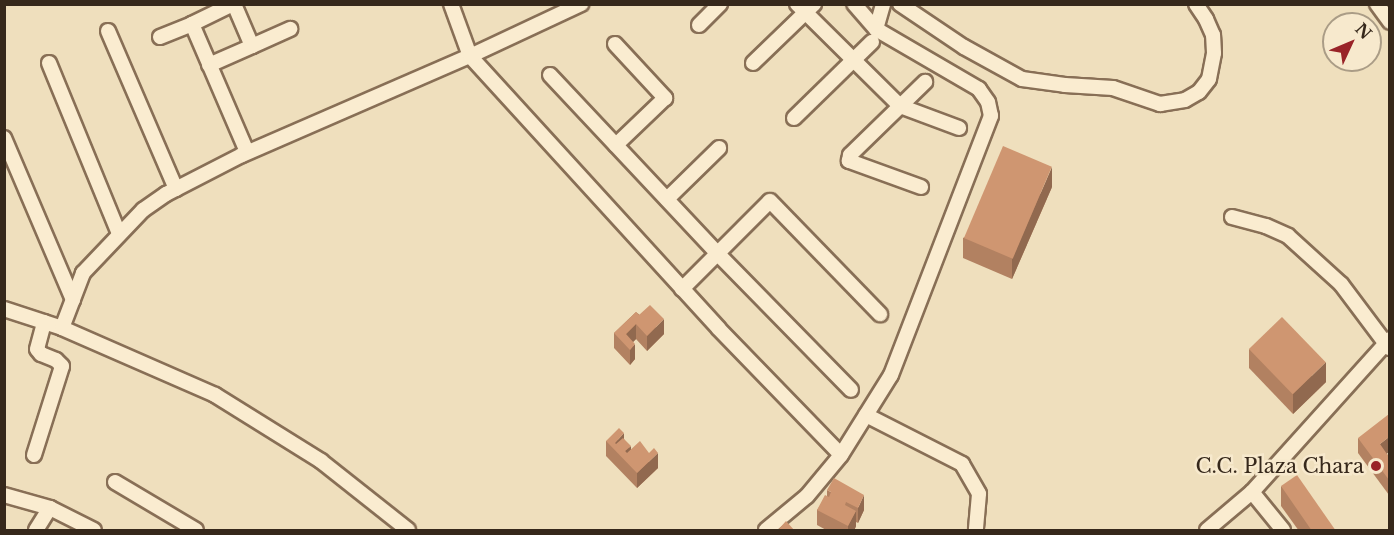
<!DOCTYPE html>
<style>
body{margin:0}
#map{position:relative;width:1394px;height:535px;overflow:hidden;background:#efdfbd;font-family:"Libre Baskerville",serif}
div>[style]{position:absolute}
.roads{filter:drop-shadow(2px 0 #886f56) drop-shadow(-2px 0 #886f56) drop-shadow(0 2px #886f56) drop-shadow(0 -2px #886f56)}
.minor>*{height:14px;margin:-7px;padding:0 7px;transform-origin:7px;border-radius:7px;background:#faecd0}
.wall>*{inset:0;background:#b28161}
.shaded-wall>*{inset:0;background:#91694f}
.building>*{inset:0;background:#cf9671;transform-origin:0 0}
.dots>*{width:16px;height:16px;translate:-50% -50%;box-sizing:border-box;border:3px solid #f7e9cd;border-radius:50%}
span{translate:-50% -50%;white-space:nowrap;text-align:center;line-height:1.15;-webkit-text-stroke:5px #f7e9cd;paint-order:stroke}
.poi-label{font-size:20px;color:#36281b}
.right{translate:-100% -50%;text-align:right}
.frame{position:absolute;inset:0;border:6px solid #36281b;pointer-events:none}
.north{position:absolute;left:1322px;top:12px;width:60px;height:60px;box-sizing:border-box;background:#f7e9cd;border:2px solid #aa9c86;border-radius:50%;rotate:46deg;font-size:16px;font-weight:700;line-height:24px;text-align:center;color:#36281b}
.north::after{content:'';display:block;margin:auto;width:21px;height:27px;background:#992328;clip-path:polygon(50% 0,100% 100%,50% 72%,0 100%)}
</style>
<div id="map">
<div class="roads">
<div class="minor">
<i style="left:233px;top:4px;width:46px;rotate:154deg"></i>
<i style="left:192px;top:24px;width:139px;rotate:66.7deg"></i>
<i style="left:451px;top:4px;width:55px;rotate:69.9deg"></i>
<i style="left:470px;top:56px;width:369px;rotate:47.6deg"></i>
<i style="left:719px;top:329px;width:175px;rotate:45.9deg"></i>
<i style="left:797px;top:4px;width:145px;rotate:44.7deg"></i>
<i style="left:900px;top:106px;width:63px;rotate:20.4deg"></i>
<i style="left:900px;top:4px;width:77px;rotate:33.9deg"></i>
<i style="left:964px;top:47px;width:66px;rotate:28.9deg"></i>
<i style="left:1022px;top:79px;width:43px;rotate:7.9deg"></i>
<i style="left:1065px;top:85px;width:48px;rotate:3.6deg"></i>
<i style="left:1113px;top:88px;width:50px;rotate:18.8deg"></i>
<i style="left:1160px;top:104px;width:25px;rotate:-9deg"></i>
<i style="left:1185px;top:100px;width:16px;rotate:-30deg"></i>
<i style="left:1199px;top:92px;width:16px;rotate:-52deg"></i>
<i style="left:1209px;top:79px;width:26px;rotate:-79deg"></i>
<i style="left:1214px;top:53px;width:18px;rotate:-93deg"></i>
<i style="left:1213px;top:35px;width:17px;rotate:-114deg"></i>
<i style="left:1206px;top:19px;width:18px;rotate:-124deg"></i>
<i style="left:1377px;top:4px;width:22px;rotate:54deg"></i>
<i style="left:699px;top:25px;width:30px;rotate:-45deg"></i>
<i style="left:876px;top:29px;width:26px;rotate:-74deg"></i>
<i style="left:108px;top:31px;width:172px;rotate:66.7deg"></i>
<i style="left:160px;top:37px;width:35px;rotate:-22deg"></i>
<i style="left:615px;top:44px;width:74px;rotate:47.2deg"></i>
<i style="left:665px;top:98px;width:68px;rotate:136.2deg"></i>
<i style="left:252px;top:46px;width:42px;rotate:-24.1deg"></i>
<i style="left:49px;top:63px;width:185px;rotate:67.7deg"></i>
<i style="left:753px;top:63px;width:85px;rotate:-44deg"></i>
<i style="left:209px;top:65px;width:47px;rotate:-23.8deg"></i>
<i style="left:252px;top:46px;width:46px;rotate:-113.2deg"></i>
<i style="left:550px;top:75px;width:245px;rotate:46.8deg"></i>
<i style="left:718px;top:254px;width:190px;rotate:45.6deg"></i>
<i style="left:794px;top:118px;width:109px;rotate:-44.3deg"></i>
<i style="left:4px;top:138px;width:176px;rotate:66.9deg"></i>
<i style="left:921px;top:187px;width:77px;rotate:-160.1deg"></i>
<i style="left:849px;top:161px;width:6px;rotate:-81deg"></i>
<i style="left:850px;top:155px;width:105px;rotate:-44.2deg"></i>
<i style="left:667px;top:199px;width:73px;rotate:-44.4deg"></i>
<i style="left:1232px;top:217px;width:35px;rotate:15deg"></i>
<i style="left:1266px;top:226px;width:24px;rotate:24deg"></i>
<i style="left:1288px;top:236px;width:72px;rotate:42.2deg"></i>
<i style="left:1341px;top:284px;width:80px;rotate:53.1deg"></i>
<i style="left:682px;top:289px;width:124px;rotate:-45deg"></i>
<i style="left:770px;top:201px;width:158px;rotate:45.8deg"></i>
<i style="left:4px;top:309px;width:61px;rotate:18.1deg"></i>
<i style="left:62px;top:328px;width:167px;rotate:23.6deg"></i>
<i style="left:215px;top:395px;width:125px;rotate:31.9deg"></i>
<i style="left:321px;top:461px;width:111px;rotate:38.4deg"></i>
<i style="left:62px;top:328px;width:59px;rotate:-69.1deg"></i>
<i style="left:83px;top:273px;width:87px;rotate:-46.4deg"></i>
<i style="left:143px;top:210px;width:28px;rotate:-35deg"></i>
<i style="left:166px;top:194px;width:85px;rotate:-27.2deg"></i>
<i style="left:242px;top:155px;width:249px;rotate:-23.5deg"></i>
<i style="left:470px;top:56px;width:123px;rotate:-25.1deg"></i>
<i style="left:866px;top:415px;width:108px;rotate:27deg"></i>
<i style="left:962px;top:464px;width:34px;rotate:60deg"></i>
<i style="left:979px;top:494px;width:36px;rotate:95deg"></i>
<i style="left:34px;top:455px;width:93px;rotate:-72.5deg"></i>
<i style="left:62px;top:366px;width:8px;rotate:-135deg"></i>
<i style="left:56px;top:360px;width:16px;rotate:-158deg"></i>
<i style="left:41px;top:354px;width:6px;rotate:-129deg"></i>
<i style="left:37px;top:349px;width:28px;rotate:-75deg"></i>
<i style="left:115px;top:482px;width:94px;rotate:30.7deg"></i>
<i style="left:1252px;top:492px;width:49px;rotate:50.8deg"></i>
<i style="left:4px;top:495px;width:48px;rotate:15.8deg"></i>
<i style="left:50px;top:508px;width:49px;rotate:26.6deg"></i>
<i style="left:36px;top:530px;width:26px;rotate:-58deg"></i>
<i style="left:766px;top:530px;width:53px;rotate:-39.7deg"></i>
<i style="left:807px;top:496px;width:53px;rotate:-50.3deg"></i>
<i style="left:841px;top:455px;width:94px;rotate:-58deg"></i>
<i style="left:891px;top:375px;width:278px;rotate:-68.9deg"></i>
<i style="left:991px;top:116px;width:14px;rotate:-102deg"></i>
<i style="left:988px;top:102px;width:16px;rotate:-125deg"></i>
<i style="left:979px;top:89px;width:119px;rotate:-149.8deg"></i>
<i style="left:876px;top:29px;width:33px;rotate:-131deg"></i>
<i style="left:1207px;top:530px;width:59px;rotate:-40.2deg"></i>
<i style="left:1252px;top:492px;width:206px;rotate:-48deg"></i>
</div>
</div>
<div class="wall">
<i style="clip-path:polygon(1052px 187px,1012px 279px,963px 258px,963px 238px)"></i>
<i style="clip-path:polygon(636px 312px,664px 334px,647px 351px,636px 339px,633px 342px,635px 359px,630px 365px,614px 348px,614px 333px)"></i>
<i style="clip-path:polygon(1249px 349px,1326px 382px,1293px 414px,1249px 368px)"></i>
<i style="clip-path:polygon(1358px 438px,1387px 454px,1389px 457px,1389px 495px,1358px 453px)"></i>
<i style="clip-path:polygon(624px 439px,631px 450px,658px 468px,637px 488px,606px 456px,606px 441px)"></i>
<i style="clip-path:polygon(1281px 486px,1336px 531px,1299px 531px,1281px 506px)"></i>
<i style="clip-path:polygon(827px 490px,864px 510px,858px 523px,856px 522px,856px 526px,854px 531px,828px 531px,817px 525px,817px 510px,827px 496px)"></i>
</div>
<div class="shaded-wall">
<i style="clip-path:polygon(1052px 167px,1052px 187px,1012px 279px,1012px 259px)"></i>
<i style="clip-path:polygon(664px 319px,664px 334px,647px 351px,647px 336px)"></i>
<i style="clip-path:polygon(636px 324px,636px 339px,628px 347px,626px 334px)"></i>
<i style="clip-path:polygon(635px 344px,635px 359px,630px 365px,630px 350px)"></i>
<i style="clip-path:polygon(1326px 362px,1326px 382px,1293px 414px,1293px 394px)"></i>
<i style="clip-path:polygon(624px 433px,624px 448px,619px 454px,615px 443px)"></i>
<i style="clip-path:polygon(1389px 437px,1389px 452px,1380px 459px,1380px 444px)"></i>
<i style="clip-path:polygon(631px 446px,631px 461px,625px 451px)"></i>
<i style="clip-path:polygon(658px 453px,658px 468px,637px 488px,637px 473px)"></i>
<i style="clip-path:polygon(864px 495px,864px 510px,858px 523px,858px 508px)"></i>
<i style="clip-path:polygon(856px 511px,856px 526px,854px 531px,848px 531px,848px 526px)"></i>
</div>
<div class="building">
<i style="left:1003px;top:146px;width:53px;height:100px;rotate:23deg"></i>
<i style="clip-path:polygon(650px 305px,664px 319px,647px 336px,636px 324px,626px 334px,635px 344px,630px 350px,614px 333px,636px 312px,639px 315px)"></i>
<i style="left:1282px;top:317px;width:63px;height:46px;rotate:46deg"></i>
<i style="clip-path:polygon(1389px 414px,1389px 437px,1380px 444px,1389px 457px,1389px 480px,1358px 438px)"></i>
<i style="clip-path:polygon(619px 428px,624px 433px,615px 443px,616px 444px,623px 438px,631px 446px,625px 451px,627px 453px,640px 441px,649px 453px,654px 448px,658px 453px,637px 473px,606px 441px)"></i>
<i style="clip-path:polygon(1297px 475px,1336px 531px,1312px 531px,1281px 486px)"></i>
<i style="clip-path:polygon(834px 478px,864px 495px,858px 508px,846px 502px,845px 505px,856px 511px,848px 526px,817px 510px,825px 495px,829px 497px,831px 492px,827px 490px)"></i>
<i style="clip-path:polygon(786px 521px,795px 531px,777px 531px)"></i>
</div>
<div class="dots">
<i style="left:1376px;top:466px;background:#992328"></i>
</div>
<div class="poi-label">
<span class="right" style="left:1364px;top:466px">C.C. Plaza Chara</span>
</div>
<div class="frame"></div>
<div class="north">N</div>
</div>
